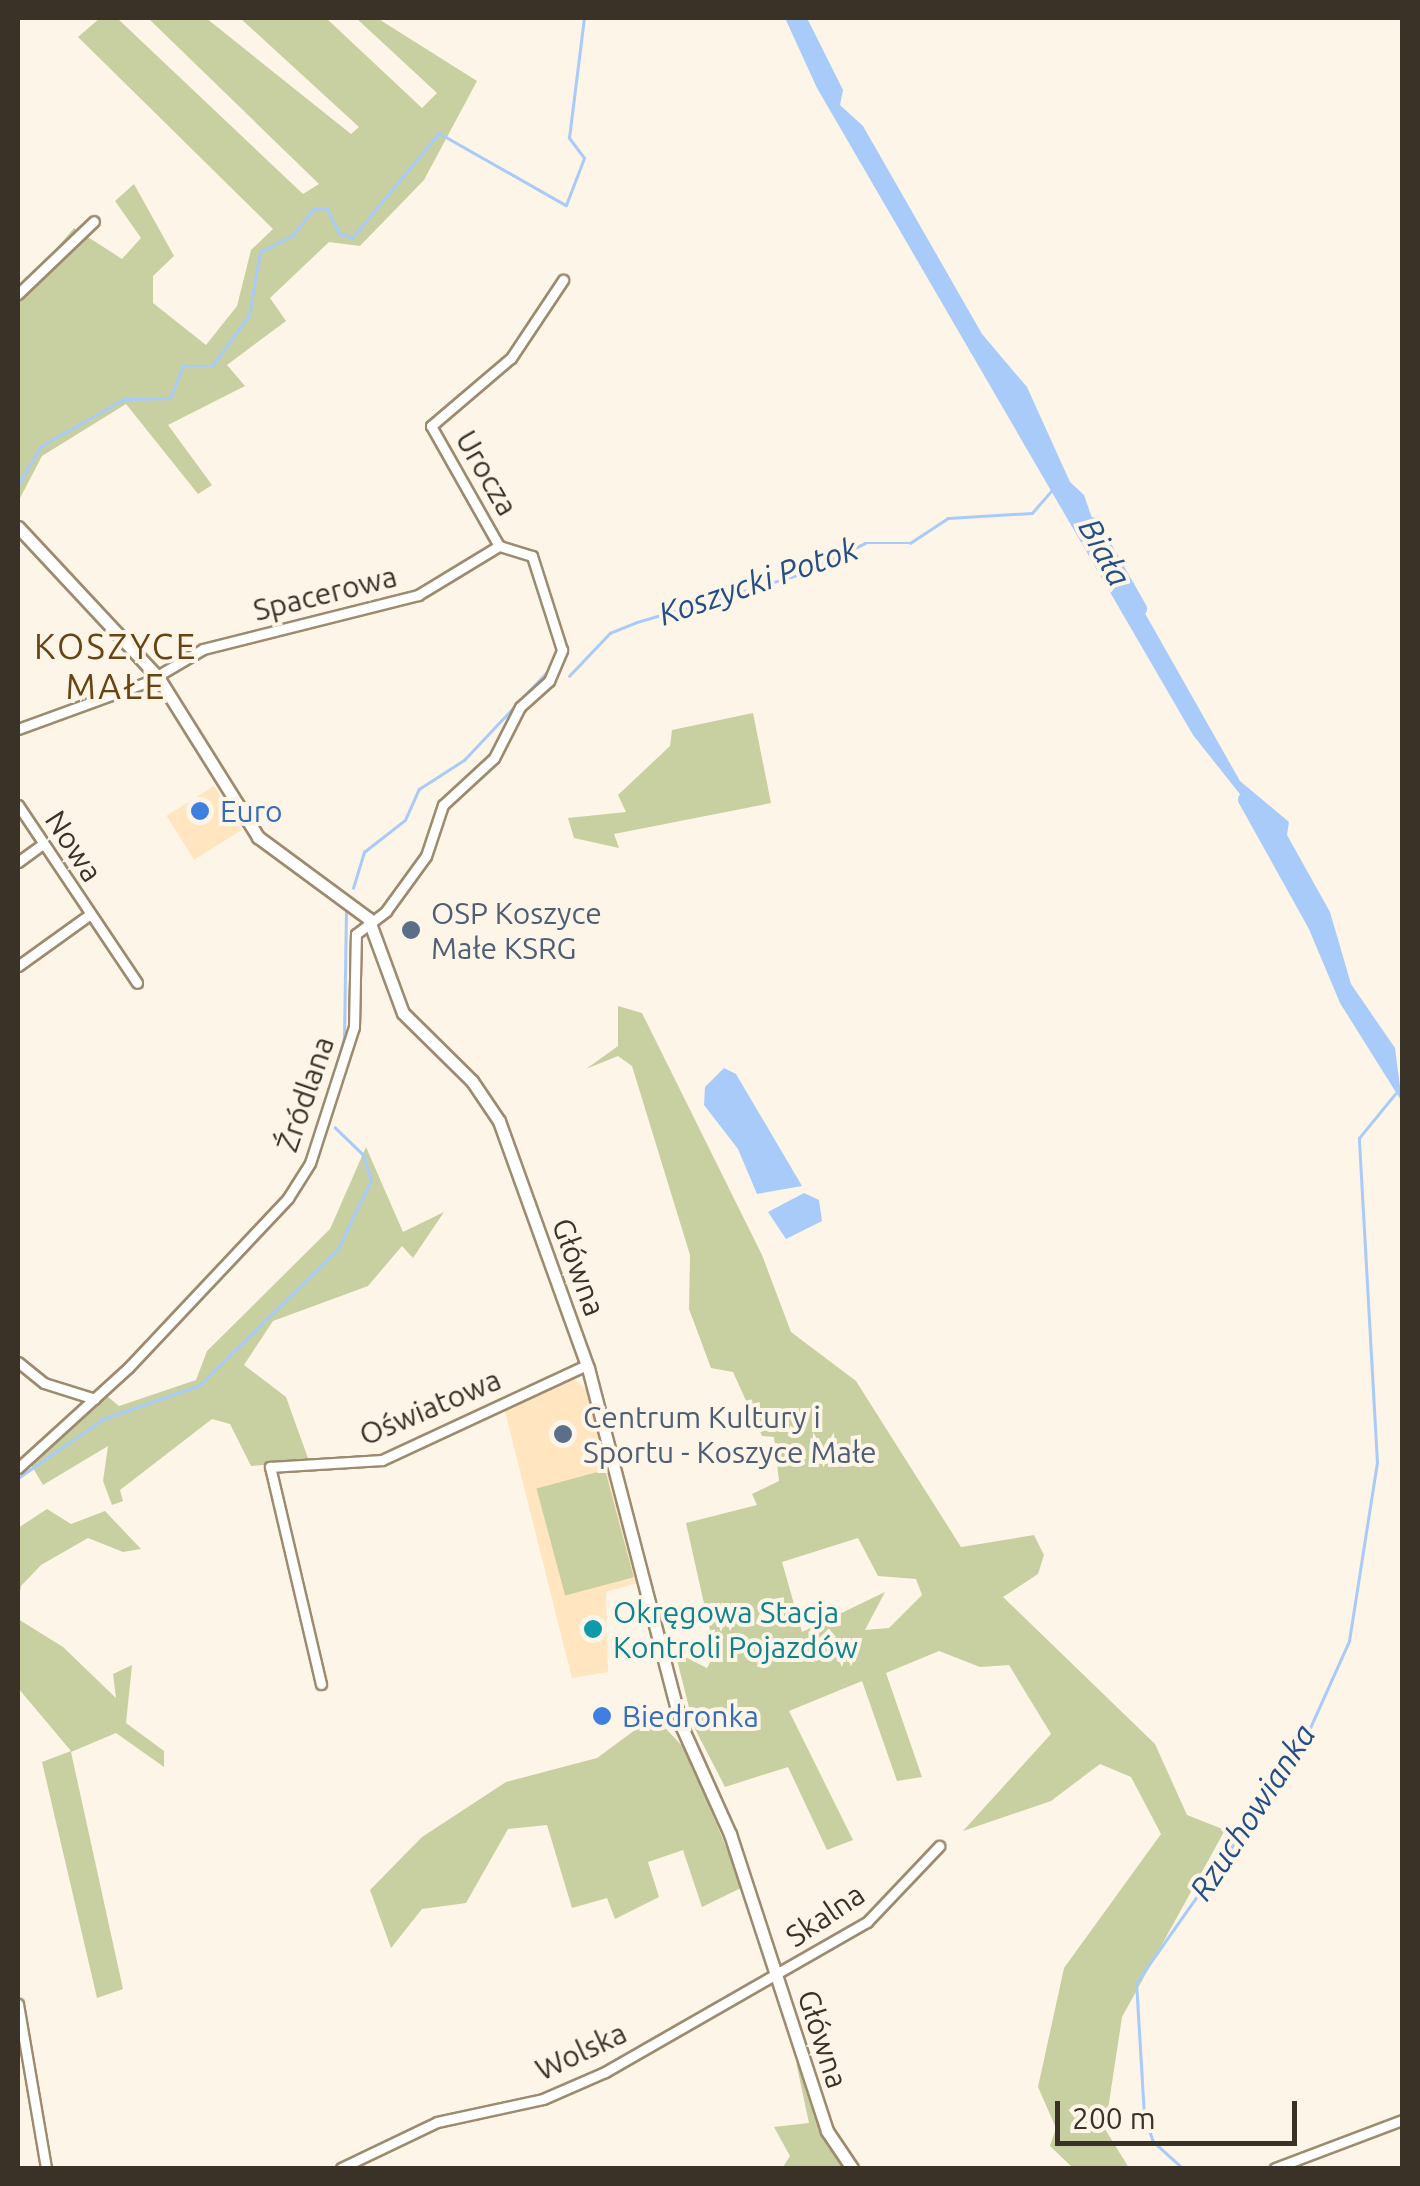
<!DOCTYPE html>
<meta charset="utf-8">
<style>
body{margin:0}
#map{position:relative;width:1420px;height:2186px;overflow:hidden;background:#fdf5e8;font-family:Ubuntu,sans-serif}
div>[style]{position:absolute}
.built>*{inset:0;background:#ffe5c0;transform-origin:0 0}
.green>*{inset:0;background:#c8d0a1;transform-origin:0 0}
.water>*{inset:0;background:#a9cbf9}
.stream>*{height:2.5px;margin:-1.25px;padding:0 1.25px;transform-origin:1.25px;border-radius:1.25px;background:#a9cbf9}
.river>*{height:15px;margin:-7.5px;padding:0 7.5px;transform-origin:7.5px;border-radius:7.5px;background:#a9cbf9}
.roads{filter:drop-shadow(2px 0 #9e8b6f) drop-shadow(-2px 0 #9e8b6f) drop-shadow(0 2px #9e8b6f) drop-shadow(0 -2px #9e8b6f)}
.minor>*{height:9px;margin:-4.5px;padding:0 4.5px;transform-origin:4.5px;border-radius:4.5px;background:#fff}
.tertiary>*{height:11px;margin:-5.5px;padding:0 5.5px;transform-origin:5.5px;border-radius:5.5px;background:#fff}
.dots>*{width:28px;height:28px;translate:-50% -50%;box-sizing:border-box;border:5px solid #fdf5e8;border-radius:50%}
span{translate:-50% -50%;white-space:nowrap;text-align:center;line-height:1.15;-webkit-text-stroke:8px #fdf5e8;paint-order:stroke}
.street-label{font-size:30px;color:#3a3226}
.shop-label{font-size:30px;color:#366cbe}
.left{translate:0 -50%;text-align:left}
.service-label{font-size:30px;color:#4e5e75}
.culture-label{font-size:30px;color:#0d838f}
.water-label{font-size:32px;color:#244e86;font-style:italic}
.quarter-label{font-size:35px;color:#674411;letter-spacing:2.5px}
.frame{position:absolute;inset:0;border:20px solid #3a3226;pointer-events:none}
.scale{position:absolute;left:1055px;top:2101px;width:242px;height:45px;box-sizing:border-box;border:5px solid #3a3226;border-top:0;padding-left:12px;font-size:30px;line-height:35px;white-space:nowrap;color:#3a3226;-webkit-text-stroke:8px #fdf5e8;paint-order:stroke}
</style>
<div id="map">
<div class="built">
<i style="left:214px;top:786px;width:52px;height:56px;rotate:58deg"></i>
<i style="clip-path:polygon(573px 1378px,586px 1389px,637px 1583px,606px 1592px,608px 1672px,572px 1678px,505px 1411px)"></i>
</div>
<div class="green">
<i style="clip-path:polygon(100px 18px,117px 18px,303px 194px,319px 184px,148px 18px,206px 18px,351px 134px,359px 127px,240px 18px,326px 18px,422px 108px,437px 93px,356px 18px,377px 18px,477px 81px,424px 180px,360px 246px,329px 242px,270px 298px,286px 321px,227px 365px,245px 386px,168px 425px,212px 485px,198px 494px,126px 404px,42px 456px,18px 502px,18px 293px,74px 228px,122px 259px,141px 238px,115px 201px,134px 184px,174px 256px,153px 276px,153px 303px,206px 345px,237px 306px,251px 250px,273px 229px,78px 37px)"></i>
<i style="clip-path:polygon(753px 713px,771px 803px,614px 834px,619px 848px,574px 838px,568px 818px,626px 812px,618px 795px,670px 746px,672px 730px)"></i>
<i style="clip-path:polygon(evenodd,618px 1006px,642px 1013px,762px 1255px,791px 1332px,856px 1381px,961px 1547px,1034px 1535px,1044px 1555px,1038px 1574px,1003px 1597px,1155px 1744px,1187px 1815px,1225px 1830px,1122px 2017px,1105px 2129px,1129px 2168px,1073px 2168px,1050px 2146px,1056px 2128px,1038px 2087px,1064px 1968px,1161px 1834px,1131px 1777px,1100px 1764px,1051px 1801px,963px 1831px,1051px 1734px,1009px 1665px,980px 1667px,939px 1651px,886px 1673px,922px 1777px,897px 1781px,862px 1681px,789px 1711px,853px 1840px,827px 1850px,788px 1767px,725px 1787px,694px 1727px,675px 1652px,707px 1668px,715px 1653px,686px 1523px,757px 1505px,752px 1494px,779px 1481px,774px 1437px,762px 1436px,733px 1372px,711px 1368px,689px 1309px,690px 1255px,632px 1066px,618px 1056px,586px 1069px,618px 1046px,618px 1006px,858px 1538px,878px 1576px,916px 1579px,922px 1595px,889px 1628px,865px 1630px,885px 1592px,802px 1632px,782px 1562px,858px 1538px)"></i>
<i style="clip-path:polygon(366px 1147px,403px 1232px,444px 1212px,413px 1258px,402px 1246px,368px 1286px,273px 1321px,244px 1365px,286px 1397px,309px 1461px,251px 1466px,230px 1424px,212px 1419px,120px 1490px,123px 1501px,112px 1505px,103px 1481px,108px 1446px,43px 1485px,30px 1463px,106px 1395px,119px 1406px,196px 1380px,207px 1351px,330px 1229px)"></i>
<i style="left:605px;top:1470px;width:111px;height:71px;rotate:75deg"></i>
<i style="clip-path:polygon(47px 1509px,71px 1524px,105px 1511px,141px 1549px,123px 1552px,88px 1538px,41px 1565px,21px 1586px,18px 1605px,18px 1528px)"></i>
<i style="clip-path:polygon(18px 1619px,63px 1647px,116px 1698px,113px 1674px,132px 1665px,126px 1723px,164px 1751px,164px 1767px,116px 1733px,71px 1752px,123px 1989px,97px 1998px,42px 1762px,71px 1751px,18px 1688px)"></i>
<i style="clip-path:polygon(654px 1716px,685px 1749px,743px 1887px,702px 1907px,683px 1850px,648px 1862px,659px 1897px,615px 1919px,607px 1898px,572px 1908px,547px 1825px,508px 1829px,466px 1903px,422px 1909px,391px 1948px,370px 1890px,422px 1837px,506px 1782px,597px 1758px)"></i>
<i style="clip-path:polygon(796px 2062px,844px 2168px,725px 2168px,783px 2167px,790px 2156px,774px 2127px,809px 2123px)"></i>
</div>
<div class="water">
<i style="clip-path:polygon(785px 18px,807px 18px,843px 90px,840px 105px,863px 126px,982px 334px,1027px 387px,1070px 482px,1084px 495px,1108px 564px,1138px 601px,1240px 781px,1289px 822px,1287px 835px,1330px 912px,1351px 984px,1395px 1048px,1402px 1102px,1340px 1003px,1266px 827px,1193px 735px,817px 88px)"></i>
<i style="clip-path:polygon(724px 1068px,736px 1074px,802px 1186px,757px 1194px,738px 1149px,704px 1105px,705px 1087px)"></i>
<i style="clip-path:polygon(804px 1193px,819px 1200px,822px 1221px,786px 1239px,768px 1212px)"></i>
</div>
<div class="stream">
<i style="left:18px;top:485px;width:45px;rotate:-59.5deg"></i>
<i style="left:41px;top:446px;width:95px;rotate:-29.5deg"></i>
<i style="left:124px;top:399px;width:46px;rotate:-1.2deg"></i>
<i style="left:170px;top:398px;width:35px;rotate:-68deg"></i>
<i style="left:183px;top:366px;width:29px"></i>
<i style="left:212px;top:366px;width:63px;rotate:-54deg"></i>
<i style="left:249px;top:315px;width:64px;rotate:-80.1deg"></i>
<i style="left:260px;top:252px;width:37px;rotate:-27deg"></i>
<i style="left:293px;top:235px;width:33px;rotate:-52deg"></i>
<i style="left:313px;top:209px;width:14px;rotate:-4deg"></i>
<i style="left:327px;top:208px;width:28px;rotate:64deg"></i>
<i style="left:339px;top:233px;width:14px;rotate:21deg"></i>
<i style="left:352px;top:238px;width:136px;rotate:-50.4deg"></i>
<i style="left:439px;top:133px;width:146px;rotate:29.6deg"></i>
<i style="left:566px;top:205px;width:50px;rotate:-69deg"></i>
<i style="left:584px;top:158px;width:25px;rotate:-127deg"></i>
<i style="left:569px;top:138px;width:121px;rotate:-82.9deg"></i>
<i style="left:569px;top:676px;width:59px;rotate:-46.4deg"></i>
<i style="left:610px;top:633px;width:29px;rotate:-22deg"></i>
<i style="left:637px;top:622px;width:171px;rotate:-16.3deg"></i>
<i style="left:801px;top:574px;width:71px;rotate:-25.8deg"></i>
<i style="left:865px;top:543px;width:45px"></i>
<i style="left:910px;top:543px;width:45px;rotate:-33.3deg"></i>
<i style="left:948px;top:518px;width:84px;rotate:-3.4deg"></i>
<i style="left:1032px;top:513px;width:32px;rotate:-49deg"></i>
<i style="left:353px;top:888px;width:38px;rotate:-73deg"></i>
<i style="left:364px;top:852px;width:52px;rotate:-38deg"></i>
<i style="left:405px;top:820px;width:34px;rotate:-66deg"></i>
<i style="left:419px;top:789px;width:54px;rotate:-32.8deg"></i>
<i style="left:464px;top:760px;width:120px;rotate:-46.7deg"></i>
<i style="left:330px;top:1086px;width:50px;rotate:-73.7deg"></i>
<i style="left:344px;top:1038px;width:128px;rotate:-89.1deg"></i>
<i style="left:18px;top:1478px;width:103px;rotate:-34.8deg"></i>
<i style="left:103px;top:1419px;width:103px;rotate:-19.3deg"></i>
<i style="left:200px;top:1385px;width:194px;rotate:-44.6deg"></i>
<i style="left:338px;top:1249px;width:76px;rotate:-64.4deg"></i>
<i style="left:371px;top:1180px;width:26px;rotate:-108deg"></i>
<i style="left:363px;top:1155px;width:39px;rotate:-136deg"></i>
<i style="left:1182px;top:2168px;width:39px;rotate:-138deg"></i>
<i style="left:1153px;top:2142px;width:28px;rotate:-109deg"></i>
<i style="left:1144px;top:2116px;width:133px;rotate:-93.4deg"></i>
<i style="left:1136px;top:1983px;width:287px;rotate:-54.9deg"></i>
<i style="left:1301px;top:1748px;width:117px;rotate:-65.8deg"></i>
<i style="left:1349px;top:1641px;width:180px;rotate:-81.1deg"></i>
<i style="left:1377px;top:1463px;width:325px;rotate:-93.2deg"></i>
<i style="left:1359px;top:1138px;width:57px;rotate:-50.7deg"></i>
</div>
<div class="river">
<i style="left:1091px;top:524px;width:97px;rotate:60.3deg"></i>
<i style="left:1245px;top:799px;width:142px;rotate:60.9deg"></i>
</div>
<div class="roads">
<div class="minor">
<i style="left:18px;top:294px;width:105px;rotate:-43.8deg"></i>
<i style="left:499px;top:546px;width:138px;rotate:-119.5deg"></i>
<i style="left:431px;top:426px;width:105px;rotate:-40.4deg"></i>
<i style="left:511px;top:358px;width:94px;rotate:-56.3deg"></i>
<i style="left:18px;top:729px;width:137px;rotate:-20deg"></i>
<i style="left:147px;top:682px;width:65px;rotate:-30.5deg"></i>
<i style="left:203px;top:649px;width:222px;rotate:-14.1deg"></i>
<i style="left:418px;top:595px;width:95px;rotate:-31.2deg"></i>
<i style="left:18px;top:805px;width:214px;rotate:56.2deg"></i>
<i style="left:18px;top:862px;width:27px;rotate:-36deg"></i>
<i style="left:18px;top:966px;width:87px;rotate:-35.7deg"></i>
<i style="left:18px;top:1362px;width:33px;rotate:39deg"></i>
<i style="left:44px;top:1383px;width:53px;rotate:17.4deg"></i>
<i style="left:18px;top:1468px;width:149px;rotate:-42.3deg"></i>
<i style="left:128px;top:1368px;width:233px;rotate:-46.7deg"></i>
<i style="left:288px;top:1198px;width:41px;rotate:-57.8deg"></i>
<i style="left:310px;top:1163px;width:143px;rotate:-72.1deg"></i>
<i style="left:354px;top:1027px;width:93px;rotate:-88.8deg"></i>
<i style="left:356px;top:934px;width:38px;rotate:-37deg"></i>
<i style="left:386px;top:911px;width:68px;rotate:-54deg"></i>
<i style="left:426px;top:856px;width:54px;rotate:-71.6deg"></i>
<i style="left:443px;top:805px;width:69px;rotate:-42.7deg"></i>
<i style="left:494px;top:758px;width:57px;rotate:-63deg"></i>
<i style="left:520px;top:707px;width:39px;rotate:-42deg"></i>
<i style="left:549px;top:681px;width:34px;rotate:-67deg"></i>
<i style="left:562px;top:650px;width:99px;rotate:-107.7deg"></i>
<i style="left:532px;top:556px;width:34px;rotate:-163deg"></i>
<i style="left:321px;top:1684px;width:223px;rotate:-103.2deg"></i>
<i style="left:270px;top:1467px;width:112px;rotate:-3.6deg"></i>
<i style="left:382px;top:1460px;width:226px;rotate:-24.9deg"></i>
<i style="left:18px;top:2004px;width:166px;rotate:80.3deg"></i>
<i style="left:341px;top:2168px;width:106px;rotate:-25.6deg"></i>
<i style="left:437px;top:2122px;width:108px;rotate:-12.2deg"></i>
<i style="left:543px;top:2099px;width:68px;rotate:-23.5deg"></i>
<i style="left:605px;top:2072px;width:302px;rotate:-29.8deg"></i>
<i style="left:867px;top:1922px;width:105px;rotate:-46.5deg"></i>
<i style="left:1275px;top:2168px;width:136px;rotate:-20.7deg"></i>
</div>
<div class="tertiary">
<i style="left:18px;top:527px;width:205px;rotate:47deg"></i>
<i style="left:158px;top:677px;width:189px;rotate:58deg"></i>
<i style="left:258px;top:837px;width:137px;rotate:36.4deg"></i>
<i style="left:368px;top:918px;width:101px;rotate:69.8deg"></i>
<i style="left:403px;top:1013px;width:97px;rotate:44.6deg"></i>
<i style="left:472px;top:1081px;width:48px;rotate:56deg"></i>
<i style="left:499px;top:1121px;width:263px;rotate:70.2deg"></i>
<i style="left:588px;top:1368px;width:369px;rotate:75.4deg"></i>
<i style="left:681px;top:1725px;width:120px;rotate:65.8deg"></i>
<i style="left:730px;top:1834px;width:312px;rotate:71.9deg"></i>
<i style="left:827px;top:2131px;width:45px;rotate:56deg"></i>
</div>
</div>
<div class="dots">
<i style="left:200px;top:811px;background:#3f7fe0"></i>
<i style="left:411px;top:930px;background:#5c6f8a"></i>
<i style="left:563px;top:1434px;background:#5c6f8a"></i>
<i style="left:593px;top:1629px;background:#0f9aa8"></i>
<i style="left:602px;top:1716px;background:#3f7fe0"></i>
</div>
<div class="street-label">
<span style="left:487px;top:473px;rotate:60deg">Urocza</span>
<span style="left:325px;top:593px;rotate:-14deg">Spacerowa</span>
<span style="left:74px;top:846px;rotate:57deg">Nowa</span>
<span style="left:305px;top:1094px;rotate:-71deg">Źródlana</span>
<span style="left:579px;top:1267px;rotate:70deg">Główna</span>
<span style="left:430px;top:1407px;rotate:-23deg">Oświatowa</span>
<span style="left:825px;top:1915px;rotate:-34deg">Skalna</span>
<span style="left:823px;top:2039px;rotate:72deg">Główna</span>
<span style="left:581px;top:2051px;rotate:-25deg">Wolska</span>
</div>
<div class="shop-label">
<span class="left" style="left:220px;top:811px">Euro</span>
<span class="left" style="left:622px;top:1716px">Biedronka</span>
</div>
<div class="service-label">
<span class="left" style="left:431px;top:930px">OSP Koszyce<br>Małe KSRG</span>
<span class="left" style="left:583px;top:1434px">Centrum Kultury i<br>Sportu - Koszyce Małe</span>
</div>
<div class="culture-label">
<span class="left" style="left:613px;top:1629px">Okręgowa Stacja<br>Kontroli Pojazdów</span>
</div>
<div class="water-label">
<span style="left:1105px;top:552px;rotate:61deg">Biała</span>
<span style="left:758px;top:581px;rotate:-19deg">Koszycki Potok</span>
<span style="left:1252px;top:1812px;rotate:-57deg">Rzuchowianka</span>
</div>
<div class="quarter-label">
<span style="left:116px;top:666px">KOSZYCE<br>MAŁE</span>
</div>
<div class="frame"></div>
<div class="scale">200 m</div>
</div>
